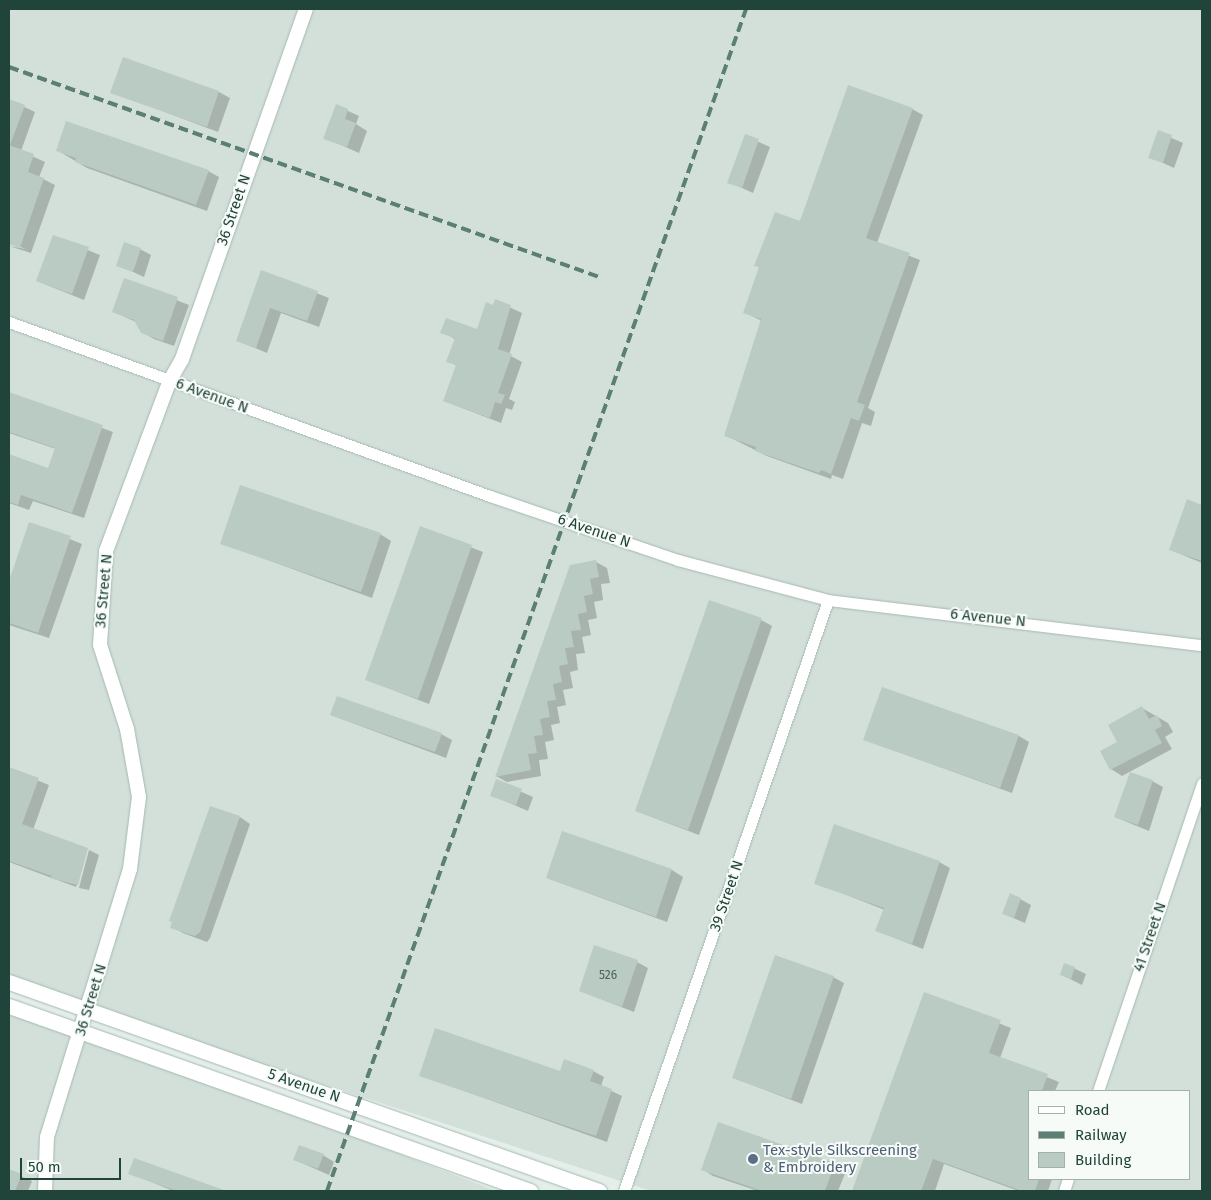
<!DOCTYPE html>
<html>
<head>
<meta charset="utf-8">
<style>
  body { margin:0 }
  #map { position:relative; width:1211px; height:1200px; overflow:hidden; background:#e5efea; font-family:"Fira Sans",sans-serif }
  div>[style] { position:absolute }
  .built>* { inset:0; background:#d2e0d9 }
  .shadow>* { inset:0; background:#0003 }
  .building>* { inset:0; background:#b9cbc3 }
  .roads { filter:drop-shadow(0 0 1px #a6b8b2) drop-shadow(0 0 1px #a6b8b2) }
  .minor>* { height:11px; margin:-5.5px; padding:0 5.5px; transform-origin:5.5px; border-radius:5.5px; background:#fff }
  .tertiary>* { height:14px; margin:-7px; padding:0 7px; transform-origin:7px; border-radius:7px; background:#fff }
  .secondary>* { height:15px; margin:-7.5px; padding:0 7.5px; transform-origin:7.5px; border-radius:7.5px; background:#fff }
  .rail>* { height:4px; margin-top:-2px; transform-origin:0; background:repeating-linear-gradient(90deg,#5c7f75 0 10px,transparent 0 15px) }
  .dots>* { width:14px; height:14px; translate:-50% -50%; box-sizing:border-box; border:2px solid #f6fbf8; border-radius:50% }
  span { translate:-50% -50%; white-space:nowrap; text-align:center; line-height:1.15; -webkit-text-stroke:4px #f6fbf8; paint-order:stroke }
  .number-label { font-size:12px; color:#47665c }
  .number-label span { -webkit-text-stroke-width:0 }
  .street-label { font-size:15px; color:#21443a }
  .service-label { font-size:15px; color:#4e5e75 }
  .left { translate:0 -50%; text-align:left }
  .frame { position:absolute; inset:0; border:10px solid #21443a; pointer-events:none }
  .legend { position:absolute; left:1028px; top:1090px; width:162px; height:90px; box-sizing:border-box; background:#f6fbf8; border:1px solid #a1b2ac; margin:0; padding:6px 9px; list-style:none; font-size:15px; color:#21443a }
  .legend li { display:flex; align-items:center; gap:10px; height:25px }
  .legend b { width:25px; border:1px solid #a1b2ac }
  .scale { position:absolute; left:20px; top:1158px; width:101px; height:22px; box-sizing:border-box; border:2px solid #21443a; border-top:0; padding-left:6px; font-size:15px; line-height:18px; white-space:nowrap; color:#21443a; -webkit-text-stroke:4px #f6fbf8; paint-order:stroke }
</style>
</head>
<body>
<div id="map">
  <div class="built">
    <i style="clip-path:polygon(evenodd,9px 9px,1202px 9px,1202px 1191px,651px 1191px,9px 982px,9px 9px,1030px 1091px,1190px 1091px,1190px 1179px,1030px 1179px,1030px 1091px)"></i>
    <i style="clip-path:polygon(9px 1007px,81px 1032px,496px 1191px,9px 1191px)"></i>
  </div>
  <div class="shadow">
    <i style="clip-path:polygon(112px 92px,219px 92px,230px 98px,218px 132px)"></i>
    <i style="clip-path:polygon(9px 100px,35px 112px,21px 151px,45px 162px,39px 177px,55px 185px,31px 253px,9px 246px,26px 249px,9px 243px)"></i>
    <i style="clip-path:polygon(337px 106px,359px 116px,356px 124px,367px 131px,359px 153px,325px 138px)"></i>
    <i style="clip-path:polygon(912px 109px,923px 115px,877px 243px,920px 260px,868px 408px,875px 412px,871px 426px,862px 423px,843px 479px,832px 475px,831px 479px,767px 456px,725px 435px,762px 321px,744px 312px,760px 268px,755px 265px)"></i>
    <i style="clip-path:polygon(1158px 132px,1183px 143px,1174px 168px,1150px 157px)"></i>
    <i style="clip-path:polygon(745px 136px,770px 147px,753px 193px,729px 182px)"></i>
    <i style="clip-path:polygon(57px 150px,208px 171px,219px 177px,207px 211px,87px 168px)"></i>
    <i style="clip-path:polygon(53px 236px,100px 255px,84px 300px,37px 281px)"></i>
    <i style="clip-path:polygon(140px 249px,151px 255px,144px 277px,118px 265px)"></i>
    <i style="clip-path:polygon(262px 272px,329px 298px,319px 327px,281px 313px,267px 353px,238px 341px)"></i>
    <i style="clip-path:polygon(125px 280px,189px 305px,174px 346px,154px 339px,142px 332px,136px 322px,114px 312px)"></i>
    <i style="clip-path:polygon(496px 301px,522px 313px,509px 355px,522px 362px,509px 399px,515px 402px,512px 410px,506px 408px,501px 423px,444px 401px,457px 366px,448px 361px,455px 339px,442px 332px,477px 330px)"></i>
    <i style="clip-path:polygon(9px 394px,113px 432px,84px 518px,33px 501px,29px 510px,9px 503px,9px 456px,49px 470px,56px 449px,9px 433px)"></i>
    <i style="clip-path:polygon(1187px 501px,1202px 506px,1202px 563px,1171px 550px)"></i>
    <i style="clip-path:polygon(30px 523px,82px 544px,49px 638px,9px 625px,9px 584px)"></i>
    <i style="clip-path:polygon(420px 528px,483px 552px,429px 704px,367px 680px)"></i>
    <i style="clip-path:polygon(380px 534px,391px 541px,372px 598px,221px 543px)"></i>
    <i style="clip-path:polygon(596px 562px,607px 568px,610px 583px,601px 584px,603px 600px,594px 602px,597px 618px,588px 620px,591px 635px,582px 637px,585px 653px,576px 654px,578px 670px,570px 672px,573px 688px,563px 690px,566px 705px,557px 707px,560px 723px,551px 725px,554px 740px,545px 742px,548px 759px,539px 760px,541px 776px,507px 782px,496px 776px)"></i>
    <i style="clip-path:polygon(761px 620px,772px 626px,699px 835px,636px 811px)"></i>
    <i style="clip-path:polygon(1142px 708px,1168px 723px,1173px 732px,1165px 737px,1172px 749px,1122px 776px,1111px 769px,1102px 751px,1119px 742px)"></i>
    <i style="clip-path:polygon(331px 715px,441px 734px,452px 740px,446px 758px)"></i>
    <i style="clip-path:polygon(1019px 736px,1029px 742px,1012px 793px,865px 740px)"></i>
    <i style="clip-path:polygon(9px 769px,49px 785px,33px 830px,86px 849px,76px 887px,9px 862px)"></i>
    <i style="clip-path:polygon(497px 781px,533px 797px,528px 811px,491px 795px)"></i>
    <i style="clip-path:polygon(1152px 781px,1163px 787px,1149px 831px,1115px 817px)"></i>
    <i style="clip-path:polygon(240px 817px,250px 824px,210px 938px,207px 942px,183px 933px,172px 927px)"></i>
    <i style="clip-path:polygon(89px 850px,99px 855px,89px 890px,79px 888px)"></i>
    <i style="clip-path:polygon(939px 862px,950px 868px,923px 949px,877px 931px,885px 910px,816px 883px)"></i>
    <i style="clip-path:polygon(672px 870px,683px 877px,667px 922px,547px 878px)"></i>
    <i style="clip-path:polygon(1020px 899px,1031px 905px,1025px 923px,1004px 914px)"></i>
    <i style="clip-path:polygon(637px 962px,648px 968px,634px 1012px,580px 991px)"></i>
    <i style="clip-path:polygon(1065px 964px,1086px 974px,1082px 985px,1062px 975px)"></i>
    <i style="clip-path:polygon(833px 977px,844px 983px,802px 1104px,734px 1078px)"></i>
    <i style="clip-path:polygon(925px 994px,1011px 1028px,1000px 1058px,1059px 1082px,1055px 1091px,1030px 1091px,1030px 1179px,1052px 1179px,1048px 1191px,1019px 1191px,944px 1164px,935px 1191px,854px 1191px)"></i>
    <i style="clip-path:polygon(593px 1071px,604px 1077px,601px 1086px,622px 1096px,607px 1142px,420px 1075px)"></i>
    <i style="clip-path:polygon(719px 1123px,835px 1165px,846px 1171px,838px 1191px,758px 1191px,713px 1176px,702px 1169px)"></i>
    <i style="clip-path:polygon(323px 1155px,334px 1162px,329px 1175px,295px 1160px)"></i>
    <i style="clip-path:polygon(9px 1171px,32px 1181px,28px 1191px,9px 1191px)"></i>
    <i style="clip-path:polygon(130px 1173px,210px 1186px,219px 1191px,173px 1191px)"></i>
  </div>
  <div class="building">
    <i style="clip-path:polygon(123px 57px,219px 91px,207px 127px,110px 93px)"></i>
    <i style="clip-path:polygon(848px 85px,913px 108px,866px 238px,910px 253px,857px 402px,865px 405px,859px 421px,851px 418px,831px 474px,821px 470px,819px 473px,755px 451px,756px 447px,724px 436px,761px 319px,743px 313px,759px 267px,754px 266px,775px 212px,800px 221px)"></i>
    <i style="clip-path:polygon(9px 99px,25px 105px,10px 145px,9px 145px)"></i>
    <i style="clip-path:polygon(336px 104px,348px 109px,345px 119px,356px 123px,347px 147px,323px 139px)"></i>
    <i style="clip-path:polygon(66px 121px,209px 170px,196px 205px,75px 162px,76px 158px,56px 151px)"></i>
    <i style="clip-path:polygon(1158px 130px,1172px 135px,1163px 163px,1148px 158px)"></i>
    <i style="clip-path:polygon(745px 134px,759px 139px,742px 188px,727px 183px)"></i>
    <i style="clip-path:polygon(9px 145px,34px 154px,28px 172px,44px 178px,20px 248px,9px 244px)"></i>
    <i style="clip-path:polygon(53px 235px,89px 247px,72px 294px,36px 281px)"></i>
    <i style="clip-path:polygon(124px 242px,141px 248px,133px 272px,116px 266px)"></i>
    <i style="clip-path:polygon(261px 270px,318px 291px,307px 321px,270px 308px,256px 348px,236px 341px)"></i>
    <i style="clip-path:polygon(124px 278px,178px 297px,163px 341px,141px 333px,134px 320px,112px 312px)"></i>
    <i style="clip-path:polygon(495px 299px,511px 305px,498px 349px,512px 354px,498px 393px,505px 395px,501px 404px,495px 402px,490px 418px,443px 401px,456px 365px,446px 362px,455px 338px,440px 333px,446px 318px,477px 329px,486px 302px,493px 305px)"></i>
    <i style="clip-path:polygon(9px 392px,103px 425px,72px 513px,21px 495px,18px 505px,9px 502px,9px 454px,48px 468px,55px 448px,9px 432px)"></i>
    <i style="clip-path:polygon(240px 485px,381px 533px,361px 592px,220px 544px)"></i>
    <i style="clip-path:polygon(1187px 499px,1202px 505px,1202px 561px,1169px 550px)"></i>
    <i style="clip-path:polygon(29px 522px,71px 536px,38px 633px,9px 623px,9px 581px)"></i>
    <i style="clip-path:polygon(420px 526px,472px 545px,418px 699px,365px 680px)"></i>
    <i style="clip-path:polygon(596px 560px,599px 577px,590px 579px,593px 594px,584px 596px,587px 612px,578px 614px,581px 630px,571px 631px,574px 647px,565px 648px,568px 664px,559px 666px,562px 682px,553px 684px,556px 700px,547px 701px,550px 717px,540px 719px,543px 735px,534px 736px,537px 753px,528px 754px,531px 770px,495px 777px,570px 565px)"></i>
    <i style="clip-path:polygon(709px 600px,762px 618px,688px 830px,635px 811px)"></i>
    <i style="clip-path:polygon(882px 687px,1019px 735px,1000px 788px,863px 740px)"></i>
    <i style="clip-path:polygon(337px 696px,442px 733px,435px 752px,330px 715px)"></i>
    <i style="clip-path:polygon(1142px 706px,1149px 719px,1157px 715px,1162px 726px,1155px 730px,1162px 743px,1110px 770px,1100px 751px,1117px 742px,1108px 725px)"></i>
    <i style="clip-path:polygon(9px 767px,39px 778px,22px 824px,88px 848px,78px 885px,50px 878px,52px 876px,9px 861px)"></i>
    <i style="clip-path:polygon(1130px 772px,1153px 780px,1138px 825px,1114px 817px)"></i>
    <i style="clip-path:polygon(496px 779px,522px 789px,516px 805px,490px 796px)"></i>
    <i style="clip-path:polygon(210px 806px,240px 816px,200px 932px,195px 936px,170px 928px,172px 922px,169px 921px)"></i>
    <i style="clip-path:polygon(834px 824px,940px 861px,912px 944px,875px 931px,884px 908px,814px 884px)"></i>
    <i style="clip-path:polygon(562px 831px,672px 869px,656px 917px,546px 878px)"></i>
    <i style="clip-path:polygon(1010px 893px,1021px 898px,1014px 918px,1002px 914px)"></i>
    <i style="clip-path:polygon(594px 945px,638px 960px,622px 1007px,579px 991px)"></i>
    <i style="clip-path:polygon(775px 955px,834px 976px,791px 1099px,732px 1078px)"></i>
    <i style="clip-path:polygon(1064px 963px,1075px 967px,1071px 979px,1060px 975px)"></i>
    <i style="clip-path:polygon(924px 992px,1001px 1020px,989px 1053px,1048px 1074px,1042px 1091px,1030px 1091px,1030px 1179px,1039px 1179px,1035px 1191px,1022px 1191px,933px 1159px,921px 1191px,852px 1191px)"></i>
    <i style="clip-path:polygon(435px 1028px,560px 1071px,564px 1059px,594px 1070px,590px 1081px,612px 1089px,596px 1136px,419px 1076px)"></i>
    <i style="clip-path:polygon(718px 1122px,835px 1163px,825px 1191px,762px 1191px,701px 1170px)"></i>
    <i style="clip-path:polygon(299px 1145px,324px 1154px,318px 1169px,293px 1160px)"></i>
    <i style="clip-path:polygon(134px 1158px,224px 1190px,224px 1191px,177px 1191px,128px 1174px)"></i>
    <i style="clip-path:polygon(9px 1169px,22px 1174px,15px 1191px,9px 1191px)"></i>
  </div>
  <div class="roads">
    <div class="minor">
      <i style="left:9px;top:322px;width:512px;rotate:19.89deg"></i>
      <i style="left:490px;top:496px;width:199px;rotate:18.8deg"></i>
      <i style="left:678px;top:560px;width:155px;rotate:14.9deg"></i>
      <i style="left:828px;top:600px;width:377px;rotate:6.9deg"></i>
      <i style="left:1098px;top:1091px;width:325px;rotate:-71.3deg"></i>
      <i style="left:624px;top:1191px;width:625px;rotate:-70.96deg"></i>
      <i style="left:1064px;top:1191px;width:13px;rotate:-72deg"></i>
    </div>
    <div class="tertiary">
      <i style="left:45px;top:1191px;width:54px;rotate:-87.9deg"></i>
      <i style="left:47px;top:1137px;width:281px;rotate:-72.8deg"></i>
      <i style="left:130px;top:869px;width:73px;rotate:-82.9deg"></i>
      <i style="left:139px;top:797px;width:69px;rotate:-100deg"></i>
      <i style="left:127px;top:729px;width:88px;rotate:-107.8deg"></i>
      <i style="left:100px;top:645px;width:94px;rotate:-86.3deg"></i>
      <i style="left:106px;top:551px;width:183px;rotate:-69.5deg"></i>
      <i style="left:170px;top:380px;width:24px;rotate:-60deg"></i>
      <i style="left:182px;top:359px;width:371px;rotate:-70.5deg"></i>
    </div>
    <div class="secondary">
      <i style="left:9px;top:982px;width:626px;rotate:19.51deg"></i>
      <i style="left:9px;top:1006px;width:553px;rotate:19.55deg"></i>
    </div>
  </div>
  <div class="rail">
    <i style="left:9px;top:67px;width:629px;rotate:19.59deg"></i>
    <i style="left:327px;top:1191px;width:1254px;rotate:-70.48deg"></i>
  </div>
  <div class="dots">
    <i style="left:753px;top:1159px;background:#5c6f8a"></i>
  </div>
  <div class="number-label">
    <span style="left:608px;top:976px">526</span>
  </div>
  <div class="street-label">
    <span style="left:234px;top:210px;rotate:-71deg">36 Street N</span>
    <span style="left:212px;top:396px;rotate:20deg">6 Avenue N</span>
    <span style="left:594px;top:531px;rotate:19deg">6 Avenue N</span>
    <span style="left:104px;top:591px;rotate:-85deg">36 Street N</span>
    <span style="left:988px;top:618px;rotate:6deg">6 Avenue N</span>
    <span style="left:727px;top:896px;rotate:-71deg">39 Street N</span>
    <span style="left:1150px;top:937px;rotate:-71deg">41 Street N</span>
    <span style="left:91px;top:1000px;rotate:-73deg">36 Street N</span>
    <span style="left:304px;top:1086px;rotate:19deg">5 Avenue N</span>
  </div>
  <div class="service-label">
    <span class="left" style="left:763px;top:1159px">Tex-style Silkscreening<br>&amp; Embroidery</span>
  </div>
  <div class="frame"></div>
  <ul class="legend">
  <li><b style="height:6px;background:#fff"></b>Road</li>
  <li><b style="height:6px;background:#5c7f75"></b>Railway</li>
  <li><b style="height:14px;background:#b9cbc3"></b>Building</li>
  </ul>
  <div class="scale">50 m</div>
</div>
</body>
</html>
